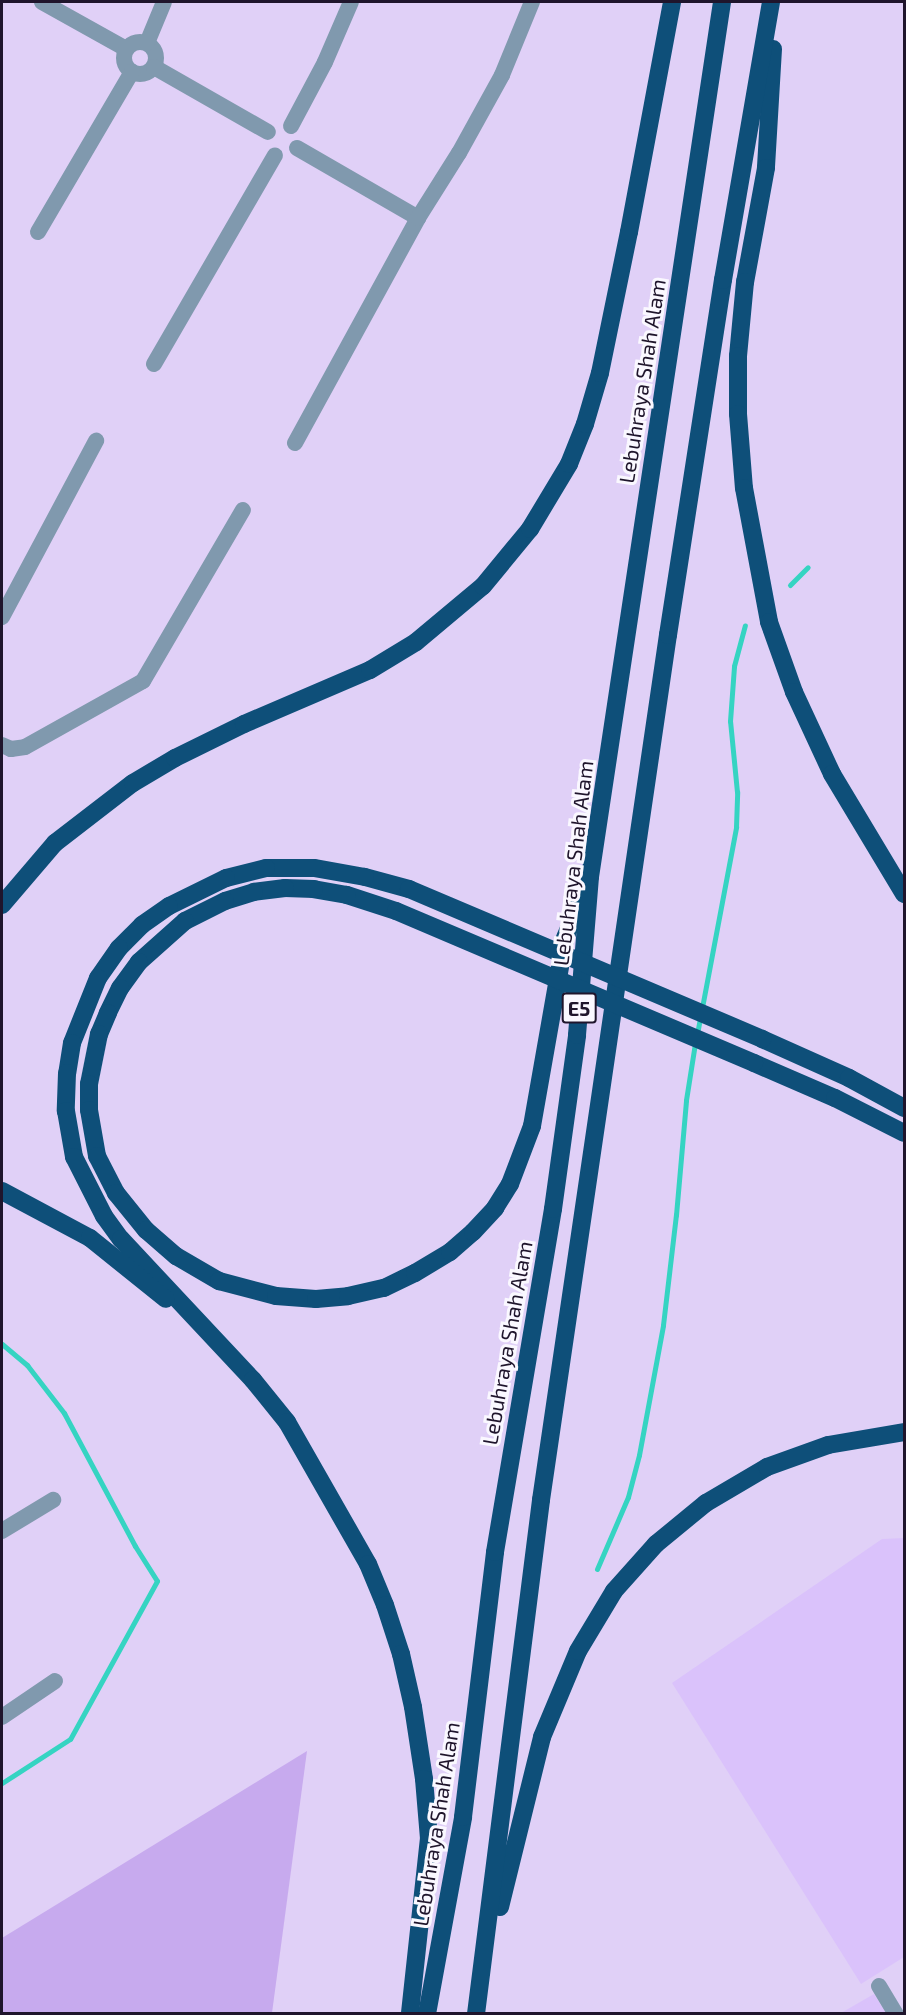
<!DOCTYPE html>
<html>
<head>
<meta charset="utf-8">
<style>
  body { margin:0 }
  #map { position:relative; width:906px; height:2015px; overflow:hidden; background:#e0d0f7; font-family:"Exo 2",sans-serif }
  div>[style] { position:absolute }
  .built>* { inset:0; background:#dac2fb }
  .green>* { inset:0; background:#c7aaee }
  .stream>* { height:5px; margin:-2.5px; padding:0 2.5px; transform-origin:2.5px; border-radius:2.5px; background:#35d4c2 }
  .minor>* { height:16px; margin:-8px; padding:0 8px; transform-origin:8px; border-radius:8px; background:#8099ae }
  .minor>.ring { margin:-8px; padding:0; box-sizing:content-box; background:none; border:16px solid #8099ae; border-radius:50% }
  .motorway>* { height:18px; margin:-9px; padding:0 9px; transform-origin:9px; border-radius:9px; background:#0e4f79 }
  .motorway-bridge>* { height:18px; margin:-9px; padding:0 9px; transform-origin:9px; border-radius:9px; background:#0e4f79 }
  span { translate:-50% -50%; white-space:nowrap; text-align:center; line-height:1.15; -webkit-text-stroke:6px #faf8ff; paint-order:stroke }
  .shield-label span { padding:2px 4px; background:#faf8ff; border:2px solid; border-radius:4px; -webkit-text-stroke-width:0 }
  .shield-label { font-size:20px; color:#1f152c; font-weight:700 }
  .street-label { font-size:21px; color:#1f152c }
  .frame { position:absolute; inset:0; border:3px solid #1f152c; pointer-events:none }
</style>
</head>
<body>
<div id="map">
  <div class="built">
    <i style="clip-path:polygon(904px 1538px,904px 1957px,861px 1984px,672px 1683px,882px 1539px)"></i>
    <i style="clip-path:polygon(874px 1994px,886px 2013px,841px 2013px)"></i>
  </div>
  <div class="green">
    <i style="clip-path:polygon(307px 1751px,272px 2013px,2px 2013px,2px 1938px)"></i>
  </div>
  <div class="stream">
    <i style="left:790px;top:585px;width:25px;rotate:-45deg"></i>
    <i style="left:697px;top:1034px;width:211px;rotate:-79.3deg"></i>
    <i style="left:736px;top:827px;width:35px;rotate:-88deg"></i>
    <i style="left:737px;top:792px;width:71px;rotate:-95.6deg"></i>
    <i style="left:730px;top:721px;width:55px;rotate:-85.8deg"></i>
    <i style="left:734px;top:666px;width:42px;rotate:-75deg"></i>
    <i style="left:2px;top:1344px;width:33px;rotate:40deg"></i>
    <i style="left:27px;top:1365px;width:61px;rotate:52.4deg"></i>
    <i style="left:64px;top:1413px;width:151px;rotate:61.9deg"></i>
    <i style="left:135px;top:1546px;width:41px;rotate:57.8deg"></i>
    <i style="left:157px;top:1581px;width:180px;rotate:118.8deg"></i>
    <i style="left:70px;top:1739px;width:81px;rotate:147.1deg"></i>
    <i style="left:597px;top:1569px;width:78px;rotate:-66.7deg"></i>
    <i style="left:628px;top:1497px;width:43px;rotate:-75.3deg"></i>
    <i style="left:639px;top:1455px;width:132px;rotate:-79.5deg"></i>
    <i style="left:663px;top:1325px;width:111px;rotate:-83.3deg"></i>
    <i style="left:676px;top:1215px;width:115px;rotate:-85deg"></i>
    <i style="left:686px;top:1100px;width:58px;rotate:-81deg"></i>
  </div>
  <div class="minor">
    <i style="left:42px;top:2px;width:96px;rotate:29.2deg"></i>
    <i class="ring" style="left:124px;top:42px;width:16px;height:16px"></i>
    <i style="left:147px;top:43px;width:44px;rotate:-67.5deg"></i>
    <i style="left:154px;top:67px;width:131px;rotate:29.7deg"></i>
    <i style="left:291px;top:126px;width:72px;rotate:-62deg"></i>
    <i style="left:325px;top:62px;width:65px;rotate:-66.6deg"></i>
    <i style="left:297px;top:148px;width:140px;rotate:30deg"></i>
    <i style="left:38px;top:232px;width:186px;rotate:-59.6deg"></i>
    <i style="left:154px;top:364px;width:241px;rotate:-59.9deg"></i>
    <i style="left:295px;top:443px;width:256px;rotate:-61.3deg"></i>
    <i style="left:418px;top:218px;width:77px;rotate:-57.8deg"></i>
    <i style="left:459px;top:153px;width:89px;rotate:-61.1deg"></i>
    <i style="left:502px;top:75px;width:79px;rotate:-67.7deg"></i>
    <i style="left:2px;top:617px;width:200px;rotate:-61.9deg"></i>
    <i style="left:2px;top:745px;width:10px;rotate:24deg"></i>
    <i style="left:11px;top:749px;width:14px;rotate:-8deg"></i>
    <i style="left:25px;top:747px;width:135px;rotate:-29.2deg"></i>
    <i style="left:143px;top:681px;width:198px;rotate:-59.7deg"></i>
    <i style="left:2px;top:1531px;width:60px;rotate:-31.3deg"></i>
    <i style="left:2px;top:1717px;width:64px;rotate:-34.2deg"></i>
    <i style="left:879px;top:1986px;width:33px;rotate:59deg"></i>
  </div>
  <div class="motorway">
    <i style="left:773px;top:49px;width:119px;rotate:93.4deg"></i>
    <i style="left:766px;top:168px;width:116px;rotate:100.4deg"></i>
    <i style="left:745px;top:282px;width:74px;rotate:95.4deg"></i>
    <i style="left:738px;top:356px;width:58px;rotate:90deg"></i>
    <i style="left:738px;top:414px;width:74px;rotate:85.4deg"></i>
    <i style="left:744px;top:488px;width:136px;rotate:79.4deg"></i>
    <i style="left:769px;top:622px;width:74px;rotate:70.3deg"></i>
    <i style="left:794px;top:692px;width:90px;rotate:65.1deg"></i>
    <i style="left:832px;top:774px;width:140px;rotate:59deg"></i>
    <i style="left:409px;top:889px;width:46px;rotate:-164.7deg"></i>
    <i style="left:365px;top:877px;width:52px;rotate:-170deg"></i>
    <i style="left:314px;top:868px;width:48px;rotate:180deg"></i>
    <i style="left:266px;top:868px;width:41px;rotate:166deg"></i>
    <i style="left:226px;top:878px;width:64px;rotate:153.8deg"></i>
    <i style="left:169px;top:906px;width:33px;rotate:145deg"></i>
    <i style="left:142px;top:925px;width:33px;rotate:135deg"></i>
    <i style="left:119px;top:948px;width:37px;rotate:125deg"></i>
    <i style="left:98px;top:978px;width:70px;rotate:111.8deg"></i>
    <i style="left:72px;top:1043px;width:30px;rotate:99deg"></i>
    <i style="left:67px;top:1073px;width:38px;rotate:92deg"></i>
    <i style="left:66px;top:1111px;width:47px;rotate:80.1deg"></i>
    <i style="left:74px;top:1157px;width:66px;rotate:63deg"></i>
    <i style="left:104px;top:1216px;width:29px;rotate:54deg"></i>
    <i style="left:121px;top:1239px;width:193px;rotate:46.9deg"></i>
    <i style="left:253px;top:1380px;width:54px;rotate:51deg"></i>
    <i style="left:287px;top:1422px;width:163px;rotate:60.3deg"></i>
    <i style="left:368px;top:1564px;width:44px;rotate:67.5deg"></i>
    <i style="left:385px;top:1605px;width:52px;rotate:71.9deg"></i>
    <i style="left:401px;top:1654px;width:54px;rotate:77.2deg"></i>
    <i style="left:413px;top:1707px;width:73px;rotate:81.3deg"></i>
    <i style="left:424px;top:1779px;width:59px;rotate:85.2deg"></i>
    <i style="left:429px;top:1838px;width:177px;rotate:96.2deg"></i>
    <i style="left:2px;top:905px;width:82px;rotate:-49.5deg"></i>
    <i style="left:55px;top:843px;width:98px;rotate:-37.6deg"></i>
    <i style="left:133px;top:783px;width:49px;rotate:-30.8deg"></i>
    <i style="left:175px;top:758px;width:77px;rotate:-26.2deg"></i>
    <i style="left:244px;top:724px;width:137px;rotate:-23.2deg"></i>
    <i style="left:370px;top:670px;width:54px;rotate:-31.3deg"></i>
    <i style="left:416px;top:642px;width:87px;rotate:-39.9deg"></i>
    <i style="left:483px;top:586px;width:74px;rotate:-50.5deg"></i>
    <i style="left:530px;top:529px;width:76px;rotate:-59deg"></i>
    <i style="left:569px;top:464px;width:43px;rotate:-68.2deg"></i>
    <i style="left:585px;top:424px;width:53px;rotate:-73.6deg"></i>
    <i style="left:600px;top:373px;width:144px;rotate:-78.4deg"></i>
    <i style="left:629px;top:232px;width:234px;rotate:-79.4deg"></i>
    <i style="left:396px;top:911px;width:52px;rotate:-161.9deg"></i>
    <i style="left:347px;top:895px;width:34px;rotate:-170deg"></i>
    <i style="left:314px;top:889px;width:29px;rotate:-178deg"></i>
    <i style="left:285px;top:888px;width:31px;rotate:173deg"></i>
    <i style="left:254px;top:892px;width:30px;rotate:163deg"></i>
    <i style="left:225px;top:901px;width:45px;rotate:153.4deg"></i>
    <i style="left:185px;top:921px;width:62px;rotate:138.3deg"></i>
    <i style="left:139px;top:962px;width:32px;rotate:126deg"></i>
    <i style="left:120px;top:988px;width:28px;rotate:116deg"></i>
    <i style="left:108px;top:1013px;width:23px;rotate:113deg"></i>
    <i style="left:99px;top:1034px;width:51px;rotate:101.3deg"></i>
    <i style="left:89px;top:1084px;width:26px;rotate:90deg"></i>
    <i style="left:89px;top:1110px;width:47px;rotate:80.1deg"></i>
    <i style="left:97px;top:1156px;width:42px;rotate:62.8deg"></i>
    <i style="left:116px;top:1193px;width:48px;rotate:51deg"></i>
    <i style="left:146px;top:1230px;width:40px;rotate:41deg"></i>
    <i style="left:176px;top:1256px;width:50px;rotate:30.2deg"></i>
    <i style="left:219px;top:1281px;width:59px;rotate:14.7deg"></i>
    <i style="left:276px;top:1296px;width:40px;rotate:4.3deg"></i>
    <i style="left:316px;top:1299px;width:32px;rotate:-5deg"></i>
    <i style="left:348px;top:1296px;width:37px;rotate:-13deg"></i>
    <i style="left:384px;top:1288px;width:34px;rotate:-26deg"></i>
    <i style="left:415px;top:1273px;width:41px;rotate:-31deg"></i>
    <i style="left:450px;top:1252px;width:30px;rotate:-41deg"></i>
    <i style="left:473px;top:1232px;width:33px;rotate:-47deg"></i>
    <i style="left:495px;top:1208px;width:28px;rotate:-58deg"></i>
    <i style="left:510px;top:1184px;width:62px;rotate:-69.2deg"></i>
    <i style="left:532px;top:1126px;width:191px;rotate:-80deg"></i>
    <i style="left:565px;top:938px;width:48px;rotate:-67.8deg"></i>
    <i style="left:762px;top:1039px;width:95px;rotate:24.1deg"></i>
    <i style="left:849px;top:1078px;width:63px;rotate:28.6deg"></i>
    <i style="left:754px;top:1063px;width:88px;rotate:23.4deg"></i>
    <i style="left:835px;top:1098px;width:77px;rotate:26.9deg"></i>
    <i style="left:2px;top:1191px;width:100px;rotate:28.1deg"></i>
    <i style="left:90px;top:1238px;width:97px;rotate:38.8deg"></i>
    <i style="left:500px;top:1907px;width:175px;rotate:-76.1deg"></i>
    <i style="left:542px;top:1737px;width:93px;rotate:-67.3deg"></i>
    <i style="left:578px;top:1651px;width:70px;rotate:-59deg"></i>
    <i style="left:614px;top:1591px;width:63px;rotate:-48.2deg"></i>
    <i style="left:656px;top:1544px;width:65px;rotate:-39.4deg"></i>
    <i style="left:706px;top:1503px;width:71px;rotate:-30.5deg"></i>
    <i style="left:767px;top:1467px;width:65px;rotate:-19.8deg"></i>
    <i style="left:828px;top:1445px;width:77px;rotate:-9.7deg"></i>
    <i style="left:427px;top:2014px;width:200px;rotate:-79.6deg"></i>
    <i style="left:463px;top:1817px;width:267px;rotate:-83.1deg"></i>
    <i style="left:495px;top:1552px;width:348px;rotate:-80.4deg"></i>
    <i style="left:553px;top:1209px;width:176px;rotate:-82.1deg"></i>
    <i style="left:577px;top:1035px;width:159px;rotate:-85.3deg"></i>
    <i style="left:590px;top:877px;width:885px;rotate:-81.42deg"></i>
    <i style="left:476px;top:2014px;width:518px;rotate:-82.79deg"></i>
    <i style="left:541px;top:1500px;width:874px;rotate:-81.65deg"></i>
    <i style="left:668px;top:635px;width:359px;rotate:-81.2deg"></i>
    <i style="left:723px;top:280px;width:282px;rotate:-80.2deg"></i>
  </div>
  <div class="motorway-bridge">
    <i style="left:409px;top:889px;width:384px;rotate:23deg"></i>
    <i style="left:396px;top:911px;width:389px;rotate:23deg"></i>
  </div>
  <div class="shield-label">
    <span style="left:579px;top:1008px">E5</span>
  </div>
  <div class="street-label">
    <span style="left:642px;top:381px;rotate:-81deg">Lebuhraya Shah Alam</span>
    <span style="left:573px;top:863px;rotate:-83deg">Lebuhraya Shah Alam</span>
    <span style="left:507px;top:1343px;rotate:-80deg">Lebuhraya Shah Alam</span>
    <span style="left:436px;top:1824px;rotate:-81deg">Lebuhraya Shah Alam</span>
  </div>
  <div class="frame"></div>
</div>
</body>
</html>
